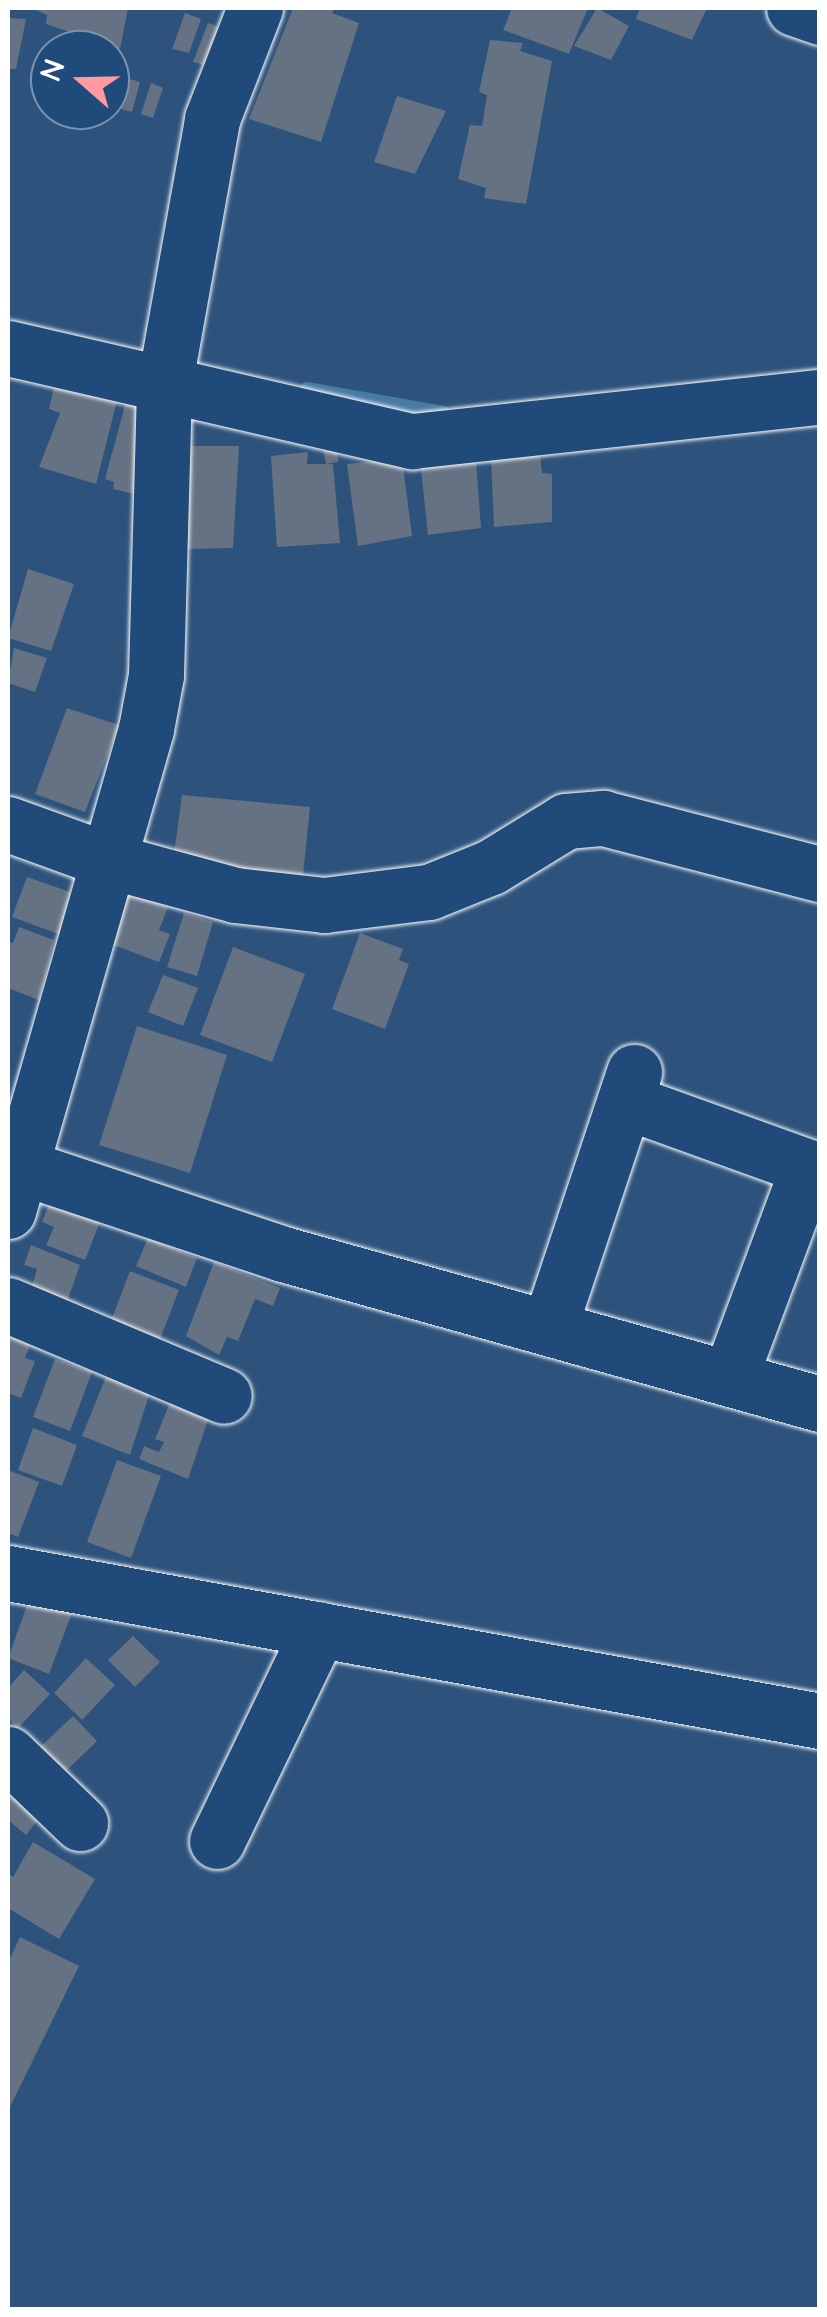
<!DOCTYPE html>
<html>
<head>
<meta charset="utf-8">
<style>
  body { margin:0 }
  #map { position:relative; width:827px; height:2317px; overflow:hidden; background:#2d527c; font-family:"Architects Daughter",sans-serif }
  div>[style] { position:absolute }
  .stream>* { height:14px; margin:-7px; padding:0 7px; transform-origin:7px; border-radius:7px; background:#477ba4 }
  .building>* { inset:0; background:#647283 }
  .roads { filter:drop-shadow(0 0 2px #fff) drop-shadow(0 0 2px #fff) }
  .minor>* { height:55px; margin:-27.5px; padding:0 27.5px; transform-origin:27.5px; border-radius:27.5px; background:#1f4a7a }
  span { translate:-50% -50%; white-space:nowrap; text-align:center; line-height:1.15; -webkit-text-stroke:10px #1f4a7a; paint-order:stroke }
  .frame { position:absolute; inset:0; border:10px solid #fff; pointer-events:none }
  .north { position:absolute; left:30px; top:30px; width:100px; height:100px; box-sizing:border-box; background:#1f4a7a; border:2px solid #7992af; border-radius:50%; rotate:290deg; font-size:28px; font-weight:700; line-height:40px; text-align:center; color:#fff }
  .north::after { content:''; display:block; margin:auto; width:35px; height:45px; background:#ff9aa2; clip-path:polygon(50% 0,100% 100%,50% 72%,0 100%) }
</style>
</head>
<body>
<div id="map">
  <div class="stream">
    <i style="left:307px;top:389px;width:138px;rotate:10deg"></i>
  </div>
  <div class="building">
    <i style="clip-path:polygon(32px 8px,128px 8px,120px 49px,46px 24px,47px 15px)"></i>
    <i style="clip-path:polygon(293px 8px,335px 8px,332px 13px,359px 23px,321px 142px,249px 119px)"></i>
    <i style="clip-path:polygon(512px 8px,588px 8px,569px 54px,503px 30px)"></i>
    <i style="clip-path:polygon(597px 8px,629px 26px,611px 60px,574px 46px)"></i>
    <i style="clip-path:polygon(640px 8px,707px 8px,692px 40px,636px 19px)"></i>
    <i style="clip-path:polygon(185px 13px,201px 19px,189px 53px,172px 49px)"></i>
    <i style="clip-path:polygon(8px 18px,26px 19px,16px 69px,8px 69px)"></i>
    <i style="clip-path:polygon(208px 23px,229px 30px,216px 68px,193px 62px)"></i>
    <i style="clip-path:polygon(490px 40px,523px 43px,520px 51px,552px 61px,526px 204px,484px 198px,486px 188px,458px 179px,470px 125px,482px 126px,487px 95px,479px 92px)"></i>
    <i style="clip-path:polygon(116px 75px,140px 82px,132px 112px,110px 106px)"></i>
    <i style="clip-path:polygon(151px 83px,163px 88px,153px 118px,141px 114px)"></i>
    <i style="clip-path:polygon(397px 96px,446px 111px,415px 174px,374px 162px)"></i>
    <i style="clip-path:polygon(57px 375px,119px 393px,96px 484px,39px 467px,60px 413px,49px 409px)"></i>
    <i style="clip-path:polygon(128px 394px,150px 401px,139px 495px,113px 489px,114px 482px,105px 479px)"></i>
    <i style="clip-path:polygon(337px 438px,338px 462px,326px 464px,321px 440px)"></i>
    <i style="clip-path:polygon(176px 446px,239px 446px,233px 548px,184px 549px)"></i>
    <i style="clip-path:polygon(308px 452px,307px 464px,333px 464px,340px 543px,277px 547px,271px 456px)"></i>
    <i style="clip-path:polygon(540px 454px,542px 473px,552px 474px,552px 522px,494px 527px,491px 458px)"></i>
    <i style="clip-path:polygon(402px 458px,412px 536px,358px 546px,347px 464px)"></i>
    <i style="clip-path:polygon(420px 460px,476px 462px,481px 528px,428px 535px)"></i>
    <i style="clip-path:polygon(28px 569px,74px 584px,51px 651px,8px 638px)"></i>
    <i style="clip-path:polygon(14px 648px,47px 658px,35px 692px,8px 683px)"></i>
    <i style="clip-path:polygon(67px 708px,119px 725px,85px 812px,35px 794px)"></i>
    <i style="clip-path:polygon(182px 795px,310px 807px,303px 876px,173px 861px)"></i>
    <i style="clip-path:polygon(27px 877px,79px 895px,64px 936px,12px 917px)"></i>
    <i style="clip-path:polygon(128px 891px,168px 907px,159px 930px,170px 934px,159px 962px,108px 943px)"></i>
    <i style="clip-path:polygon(184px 913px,213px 922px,197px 976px,167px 967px)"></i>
    <i style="clip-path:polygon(19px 927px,54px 940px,39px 1000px,8px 988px,8px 941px,13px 943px)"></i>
    <i style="clip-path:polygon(360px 933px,403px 949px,399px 960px,409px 964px,385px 1029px,332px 1009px)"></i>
    <i style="clip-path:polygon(233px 947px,305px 974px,272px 1062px,200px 1035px)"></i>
    <i style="clip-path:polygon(163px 975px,198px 988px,183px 1026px,148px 1012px)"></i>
    <i style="clip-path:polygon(137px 1026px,227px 1055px,190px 1173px,99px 1145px)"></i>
    <i style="clip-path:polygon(49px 1204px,103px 1214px,85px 1260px,46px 1245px,54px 1227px,42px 1222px)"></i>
    <i style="clip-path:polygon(148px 1238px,197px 1258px,186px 1287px,136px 1266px)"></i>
    <i style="clip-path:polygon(31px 1245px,80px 1265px,67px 1302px,31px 1290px,37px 1269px,24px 1265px)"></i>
    <i style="clip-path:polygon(214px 1262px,280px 1288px,273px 1306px,255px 1299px,238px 1341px,227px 1337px,219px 1355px,186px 1336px)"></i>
    <i style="clip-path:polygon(130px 1271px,179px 1290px,157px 1347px,108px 1329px)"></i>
    <i style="clip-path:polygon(8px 1324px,34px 1335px,25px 1358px,35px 1361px,21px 1398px,8px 1393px)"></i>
    <i style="clip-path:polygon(55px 1359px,92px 1372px,70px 1431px,33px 1417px)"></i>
    <i style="clip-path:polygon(107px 1374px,150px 1392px,130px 1455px,82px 1436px)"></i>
    <i style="clip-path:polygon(172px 1398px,210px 1414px,188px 1479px,139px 1459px,144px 1446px,159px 1452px,164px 1442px,155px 1439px)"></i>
    <i style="clip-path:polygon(33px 1428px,77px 1445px,62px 1486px,18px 1470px)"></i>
    <i style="clip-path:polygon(117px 1460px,161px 1476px,131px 1558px,87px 1542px)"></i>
    <i style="clip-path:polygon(8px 1470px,39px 1482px,18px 1537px,8px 1533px)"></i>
    <i style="clip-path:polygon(33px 1589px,75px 1605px,49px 1674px,8px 1658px)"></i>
    <i style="clip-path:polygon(133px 1636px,160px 1662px,135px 1687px,108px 1660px)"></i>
    <i style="clip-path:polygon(86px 1658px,115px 1685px,82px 1720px,54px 1693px)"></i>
    <i style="clip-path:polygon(24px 1670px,50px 1694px,18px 1728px,8px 1718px,8px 1688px)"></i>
    <i style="clip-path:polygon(73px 1716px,97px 1741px,63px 1774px,38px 1749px)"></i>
    <i style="clip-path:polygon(8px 1784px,43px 1813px,26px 1835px,8px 1820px)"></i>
    <i style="clip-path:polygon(33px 1842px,95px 1879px,59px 1939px,8px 1908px,8px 1873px,13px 1877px)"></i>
    <i style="clip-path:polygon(20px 1937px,79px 1966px,8px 2111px,8px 1963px)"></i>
  </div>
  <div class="roads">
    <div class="minor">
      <i style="left:794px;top:8px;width:28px;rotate:19deg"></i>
      <i style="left:8px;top:348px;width:415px;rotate:13deg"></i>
      <i style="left:412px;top:441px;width:410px;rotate:-6.2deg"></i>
      <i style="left:8px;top:824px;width:109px;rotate:19.9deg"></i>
      <i style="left:110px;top:861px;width:130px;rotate:15.2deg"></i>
      <i style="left:235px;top:895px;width:90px;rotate:6.4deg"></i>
      <i style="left:324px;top:905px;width:106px;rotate:-7.1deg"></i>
      <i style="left:429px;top:892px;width:67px;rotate:-22deg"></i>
      <i style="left:491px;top:867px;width:88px;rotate:-31.5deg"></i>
      <i style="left:566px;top:821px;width:37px;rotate:-5deg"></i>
      <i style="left:603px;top:818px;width:224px;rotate:14.5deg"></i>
      <i style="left:625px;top:1101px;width:195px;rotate:19.8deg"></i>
      <i style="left:808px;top:1167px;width:224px;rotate:110.4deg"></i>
      <i style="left:25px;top:1168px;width:272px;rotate:18.4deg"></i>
      <i style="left:283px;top:1254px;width:558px;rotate:15.61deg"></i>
      <i style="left:8px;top:1211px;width:501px;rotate:-74.02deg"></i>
      <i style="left:146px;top:729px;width:55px;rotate:-79.5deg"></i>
      <i style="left:156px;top:675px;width:288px;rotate:-88.4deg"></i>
      <i style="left:164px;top:387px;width:272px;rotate:-79.8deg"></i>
      <i style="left:212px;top:119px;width:119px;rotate:-68.8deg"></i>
      <i style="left:8px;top:1305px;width:234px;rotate:22.8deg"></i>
      <i style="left:549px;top:1328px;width:270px;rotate:-71.6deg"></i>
      <i style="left:8px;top:1573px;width:825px;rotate:10.33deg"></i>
      <i style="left:8px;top:1754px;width:100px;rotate:43.8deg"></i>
      <i style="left:217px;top:1841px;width:235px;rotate:-64.3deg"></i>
    </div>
  </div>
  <div class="frame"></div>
  <div class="north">N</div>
</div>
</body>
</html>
